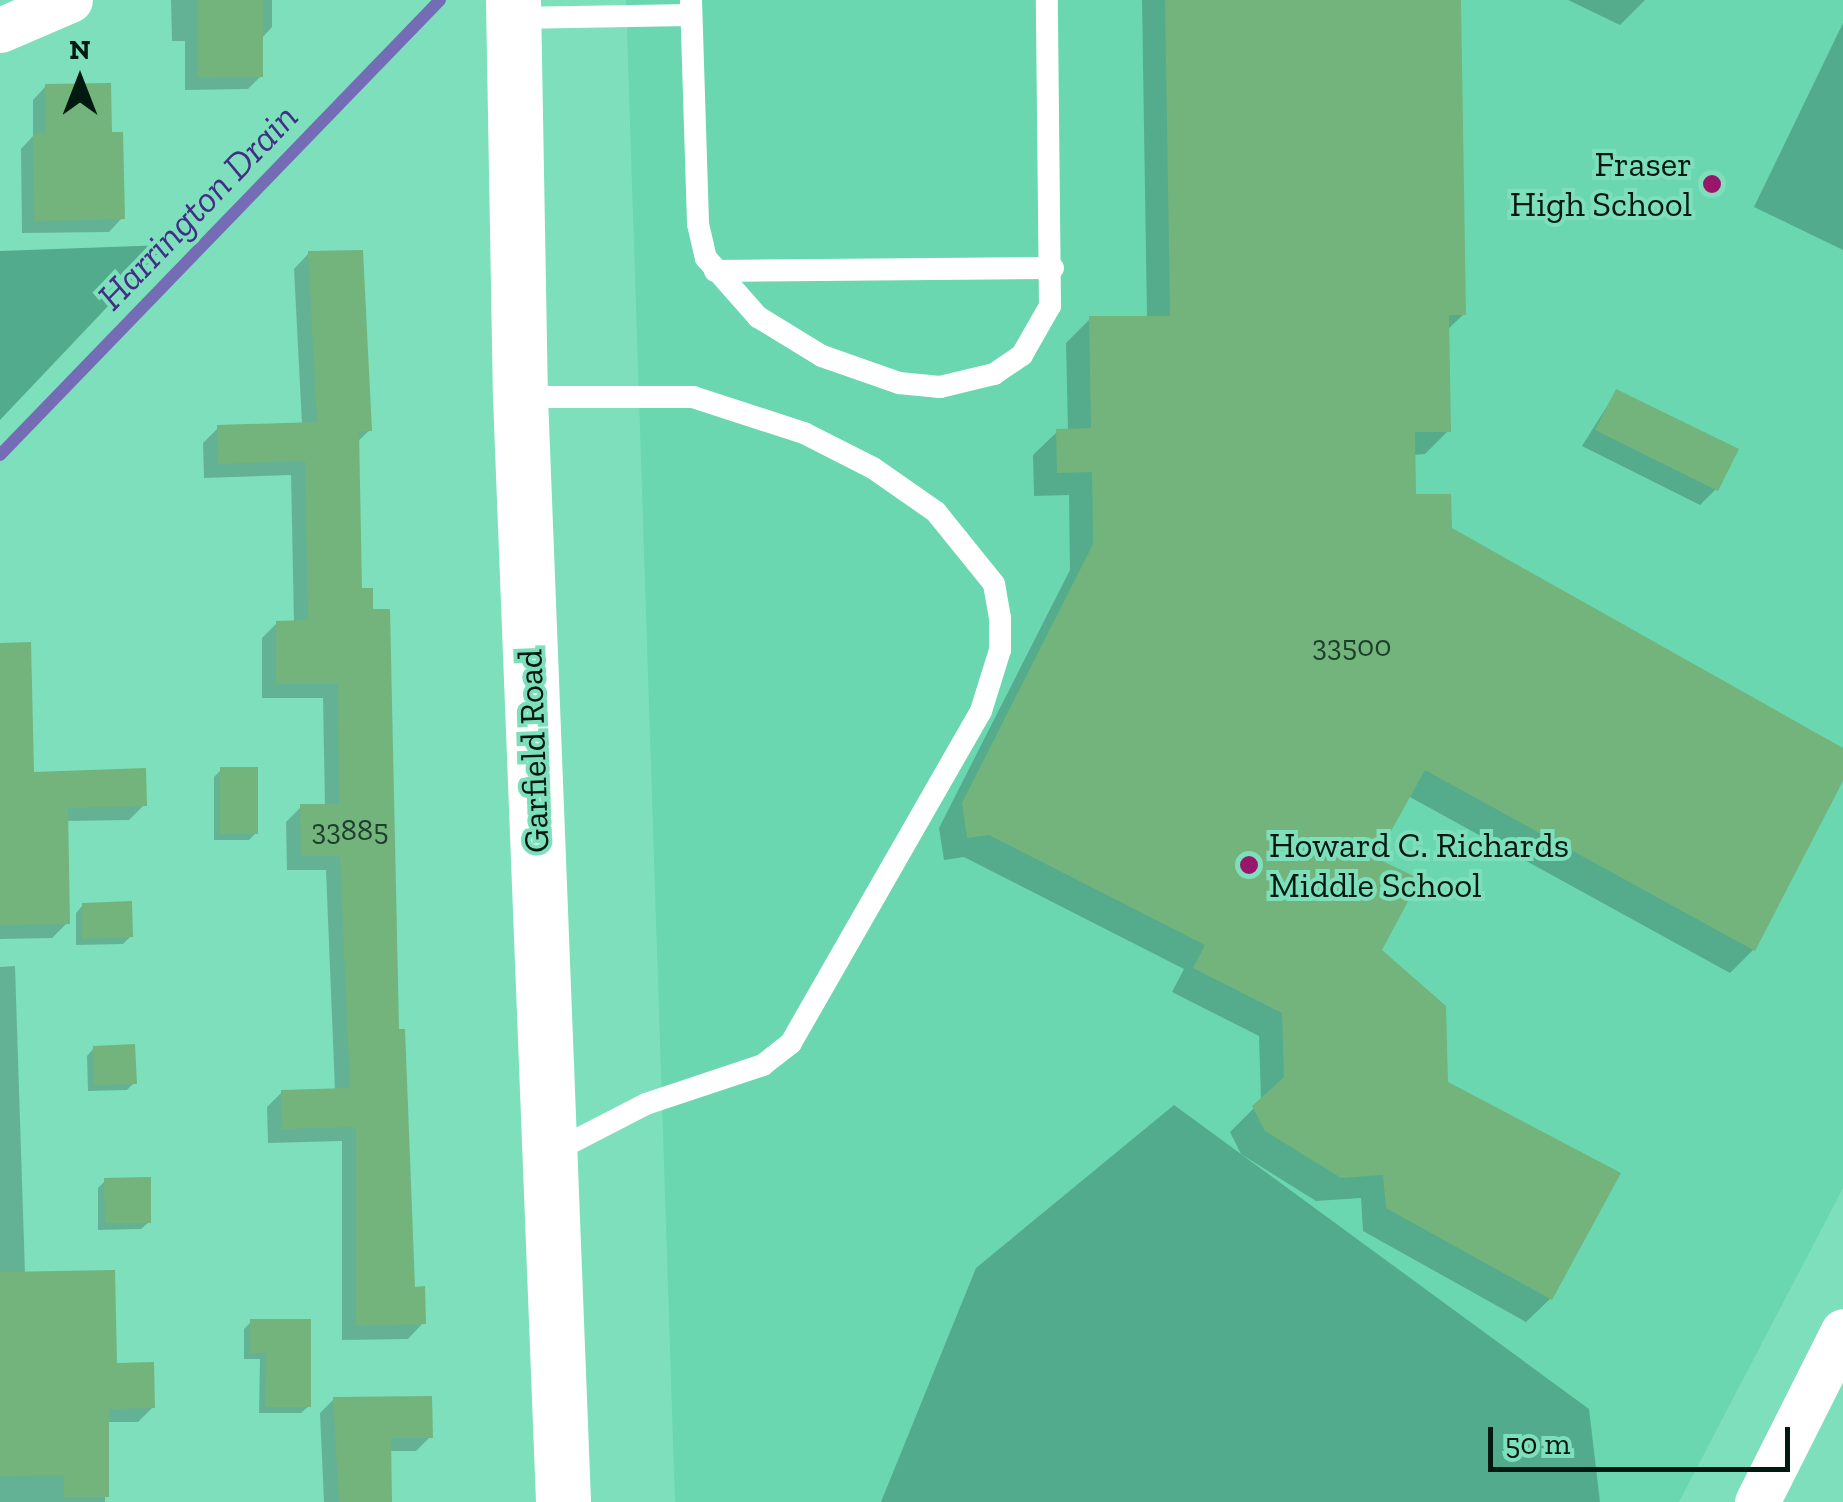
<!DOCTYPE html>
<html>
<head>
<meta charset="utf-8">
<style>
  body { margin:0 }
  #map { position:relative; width:1843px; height:1502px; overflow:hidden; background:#7edfbc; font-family:"Zilla Slab",serif }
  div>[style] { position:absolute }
  .built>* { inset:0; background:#6ad7b1 }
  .green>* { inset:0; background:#52ab8c }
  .shadow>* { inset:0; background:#0003 }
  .stream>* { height:12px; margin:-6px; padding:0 6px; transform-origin:6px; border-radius:6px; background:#756cb6 }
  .building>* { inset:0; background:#72b47c }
  .service>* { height:22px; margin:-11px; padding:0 11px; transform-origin:11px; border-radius:11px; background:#fff }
  .minor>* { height:45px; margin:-22.5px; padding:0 22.5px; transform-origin:22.5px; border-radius:22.5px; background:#fff }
  .secondary>* { height:55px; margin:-27.5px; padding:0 27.5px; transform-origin:27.5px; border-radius:27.5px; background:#fff }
  .dots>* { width:28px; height:28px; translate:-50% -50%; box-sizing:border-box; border:5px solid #7edfbc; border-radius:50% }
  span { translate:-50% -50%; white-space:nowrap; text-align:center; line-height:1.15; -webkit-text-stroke:8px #7edfbc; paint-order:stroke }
  .number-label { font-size:30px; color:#1c402c }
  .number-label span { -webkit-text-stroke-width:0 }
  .poi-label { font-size:35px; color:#001a11 }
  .right { translate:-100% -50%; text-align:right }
  .left { translate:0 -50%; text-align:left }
  .street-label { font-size:35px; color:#001a11 }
  .water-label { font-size:38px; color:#432e87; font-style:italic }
  .north { position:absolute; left:30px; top:30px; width:100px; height:100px; -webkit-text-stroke:8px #7edfbc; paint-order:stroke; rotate:0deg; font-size:28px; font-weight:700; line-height:40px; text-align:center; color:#001a11 }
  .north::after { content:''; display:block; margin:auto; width:35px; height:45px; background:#001a11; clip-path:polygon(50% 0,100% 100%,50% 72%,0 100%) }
  .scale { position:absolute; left:1488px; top:1427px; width:302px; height:45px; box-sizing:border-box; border:5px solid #001a11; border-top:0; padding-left:12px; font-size:30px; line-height:35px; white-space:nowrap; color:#001a11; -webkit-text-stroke:8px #7edfbc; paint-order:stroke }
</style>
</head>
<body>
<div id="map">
  <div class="built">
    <i style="clip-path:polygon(626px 0,1843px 0,1843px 1188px,1679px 1502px,675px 1502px)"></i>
  </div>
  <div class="green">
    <i style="clip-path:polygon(1843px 23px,1843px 250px,1754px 207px)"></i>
    <i style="clip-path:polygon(166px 245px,0 420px,0 251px)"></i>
    <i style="clip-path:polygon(1174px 1105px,1589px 1409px,1600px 1502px,881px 1502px,976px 1268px)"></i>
  </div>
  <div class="shadow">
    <i style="clip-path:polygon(171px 0,272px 0,272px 27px,261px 39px,261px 76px,248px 89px,185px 90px,185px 41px,172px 41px)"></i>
    <i style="clip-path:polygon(1142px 0,1459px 0,1464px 314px,1446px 331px,1448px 431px,1425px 454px,1413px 455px,1414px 496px,1449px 529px,1843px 750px,1843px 776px,1753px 950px,1730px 973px,1408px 796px,1373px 859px,1379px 951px,1446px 1084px,1618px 1174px,1550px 1299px,1526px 1322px,1363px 1231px,1361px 1198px,1316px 1201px,1241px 1154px,1230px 1132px,1261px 1101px,1259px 1036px,1172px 992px,1184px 969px,964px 857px,944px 860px,939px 828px,1070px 570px,1069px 495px,1034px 496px,1033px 455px,1057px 432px,1068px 431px,1066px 343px,1090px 319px,1147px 318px)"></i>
    <i style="clip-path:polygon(1568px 0,1645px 0,1620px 25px)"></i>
    <i style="clip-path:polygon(46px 86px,109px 134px,122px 218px,109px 232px,22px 233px,21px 149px,33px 136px,33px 100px)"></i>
    <i style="clip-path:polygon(309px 253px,370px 430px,356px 443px,360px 591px,412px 1289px,423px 1323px,408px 1339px,342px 1340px,342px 1141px,268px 1143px,267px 1107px,282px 1092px,335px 1091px,326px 870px,287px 870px,286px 822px,301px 807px,325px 806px,323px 698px,262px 698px,262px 638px,277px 623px,294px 623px,291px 475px,204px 478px,203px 443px,218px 428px,302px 425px,294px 269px)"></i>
    <i style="clip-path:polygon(1616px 392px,1716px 489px,1700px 505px,1582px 446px)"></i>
    <i style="clip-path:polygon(0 645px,31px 775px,144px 805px,129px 820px,65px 821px,67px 923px,52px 938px,0 939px)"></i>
    <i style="clip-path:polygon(221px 770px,256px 833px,249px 840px,214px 840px,214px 777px)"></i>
    <i style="clip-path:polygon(83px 905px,131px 936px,123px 944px,76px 945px,76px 913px)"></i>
    <i style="clip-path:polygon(15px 966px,25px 1274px,153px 1407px,138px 1422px,107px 1422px,105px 1502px,0 1502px,0 967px)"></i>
    <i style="clip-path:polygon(94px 1048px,134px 1083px,127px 1090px,88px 1091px,87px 1056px)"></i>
    <i style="clip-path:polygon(105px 1181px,149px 1222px,141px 1229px,98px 1230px,98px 1188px)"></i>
    <i style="clip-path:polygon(251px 1322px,309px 1406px,301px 1413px,259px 1413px,260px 1359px,244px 1359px,244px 1329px)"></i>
    <i style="clip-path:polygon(334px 1399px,430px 1437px,416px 1451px,389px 1451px,390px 1502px,324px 1502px,320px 1413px)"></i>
  </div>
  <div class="stream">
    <i style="left:0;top:455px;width:633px;rotate:-45.96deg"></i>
  </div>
  <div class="building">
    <i style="clip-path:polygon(197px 0,263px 0,263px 77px,198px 78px)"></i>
    <i style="clip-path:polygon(1165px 0,1461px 0,1466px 315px,1449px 315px,1451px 432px,1415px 432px,1416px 494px,1451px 494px,1452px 528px,1843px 748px,1843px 781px,1755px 951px,1425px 770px,1376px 858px,1420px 879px,1382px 950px,1446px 1006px,1448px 1082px,1621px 1173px,1552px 1300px,1386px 1208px,1383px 1175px,1341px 1178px,1265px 1131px,1252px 1106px,1284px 1077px,1282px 1013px,1193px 968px,1205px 945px,989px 835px,967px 838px,962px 803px,1093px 544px,1092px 472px,1057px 473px,1056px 429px,1091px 428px,1089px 316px,1170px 316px)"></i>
    <i style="clip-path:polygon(111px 83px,112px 132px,123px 132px,125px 219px,34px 221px,33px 133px,46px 132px,45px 84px)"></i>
    <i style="clip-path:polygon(363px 250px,372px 431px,359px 431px,362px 588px,373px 588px,373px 609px,390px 609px,399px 1029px,405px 1029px,415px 1287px,425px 1286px,426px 1324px,356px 1326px,356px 1127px,282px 1129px,281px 1090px,350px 1088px,340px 856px,301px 856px,300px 804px,339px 804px,338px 684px,276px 684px,276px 621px,308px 620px,305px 461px,218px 464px,217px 425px,317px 422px,308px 251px)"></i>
    <i style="clip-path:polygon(1616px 389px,1739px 449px,1718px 491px,1595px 430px)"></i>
    <i style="clip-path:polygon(31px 642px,34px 772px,146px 768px,147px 806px,68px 808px,70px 924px,0 925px,0 643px)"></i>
    <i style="clip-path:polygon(220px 767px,258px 767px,258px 834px,220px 834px)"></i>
    <i style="clip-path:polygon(132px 901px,133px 937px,82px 939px,82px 903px)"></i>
    <i style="clip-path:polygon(135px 1044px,137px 1084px,94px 1085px,93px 1046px)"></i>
    <i style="clip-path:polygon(151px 1177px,151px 1223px,105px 1223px,104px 1178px)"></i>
    <i style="clip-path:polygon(115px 1270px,117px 1363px,154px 1362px,155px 1408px,109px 1409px,109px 1497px,64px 1497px,64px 1475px,0 1476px,0 1272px)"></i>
    <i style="clip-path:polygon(250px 1319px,311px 1319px,311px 1407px,265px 1407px,266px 1353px,250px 1353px)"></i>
    <i style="clip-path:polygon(432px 1396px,433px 1438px,391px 1438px,392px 1502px,339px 1502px,333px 1397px)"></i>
  </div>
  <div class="service">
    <i style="left:691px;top:0;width:224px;rotate:88.2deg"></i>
    <i style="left:698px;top:224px;width:35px;rotate:77deg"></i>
    <i style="left:706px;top:258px;width:79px;rotate:48.6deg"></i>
    <i style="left:758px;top:317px;width:75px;rotate:31.4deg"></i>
    <i style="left:822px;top:356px;width:82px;rotate:19.3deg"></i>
    <i style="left:899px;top:383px;width:41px;rotate:5.6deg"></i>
    <i style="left:940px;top:387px;width:56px;rotate:-13.5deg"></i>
    <i style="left:994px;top:374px;width:34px;rotate:-34deg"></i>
    <i style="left:1022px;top:355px;width:56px;rotate:-60.3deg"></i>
    <i style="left:1050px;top:306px;width:306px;rotate:-90.6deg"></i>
    <i style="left:513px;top:18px;width:178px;rotate:-1deg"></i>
    <i style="left:715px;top:271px;width:338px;rotate:-0.5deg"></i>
    <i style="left:520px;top:397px;width:173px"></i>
    <i style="left:693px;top:397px;width:117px;rotate:18deg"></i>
    <i style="left:804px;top:433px;width:77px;rotate:26.9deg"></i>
    <i style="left:873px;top:468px;width:77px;rotate:34.9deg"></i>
    <i style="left:936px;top:512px;width:92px;rotate:51.1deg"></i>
    <i style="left:994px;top:584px;width:35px;rotate:80deg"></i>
    <i style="left:1000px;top:618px;width:32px;rotate:90deg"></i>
    <i style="left:1000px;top:650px;width:64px;rotate:107.3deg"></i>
    <i style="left:981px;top:711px;width:383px;rotate:119.8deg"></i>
    <i style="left:791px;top:1043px;width:36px;rotate:142deg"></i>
    <i style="left:763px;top:1065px;width:123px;rotate:161.6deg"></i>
    <i style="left:646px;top:1104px;width:107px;rotate:152.7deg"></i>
  </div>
  <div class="minor">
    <i style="left:0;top:30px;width:76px;rotate:-23.2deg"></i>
    <i style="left:1757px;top:1502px;width:191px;rotate:-63.3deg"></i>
  </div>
  <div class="secondary">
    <i style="left:513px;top:0;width:397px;rotate:89deg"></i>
    <i style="left:520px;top:397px;width:1106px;rotate:87.77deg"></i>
  </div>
  <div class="dots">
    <i style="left:1712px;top:184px;background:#9a166a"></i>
    <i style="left:1249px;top:865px;background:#9a166a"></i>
  </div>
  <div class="number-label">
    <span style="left:1352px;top:646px">33500</span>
    <span style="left:350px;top:830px">33885</span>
  </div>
  <div class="poi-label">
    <span class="right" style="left:1692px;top:184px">Fraser<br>High School</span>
    <span class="left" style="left:1269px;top:865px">Howard C. Richards<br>Middle School</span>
  </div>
  <div class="street-label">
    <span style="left:533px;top:751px;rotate:-92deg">Garfield Road</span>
  </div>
  <div class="water-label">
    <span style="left:198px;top:207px;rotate:-46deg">Harrington Drain</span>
  </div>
  <div class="north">N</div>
  <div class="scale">50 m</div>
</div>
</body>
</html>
